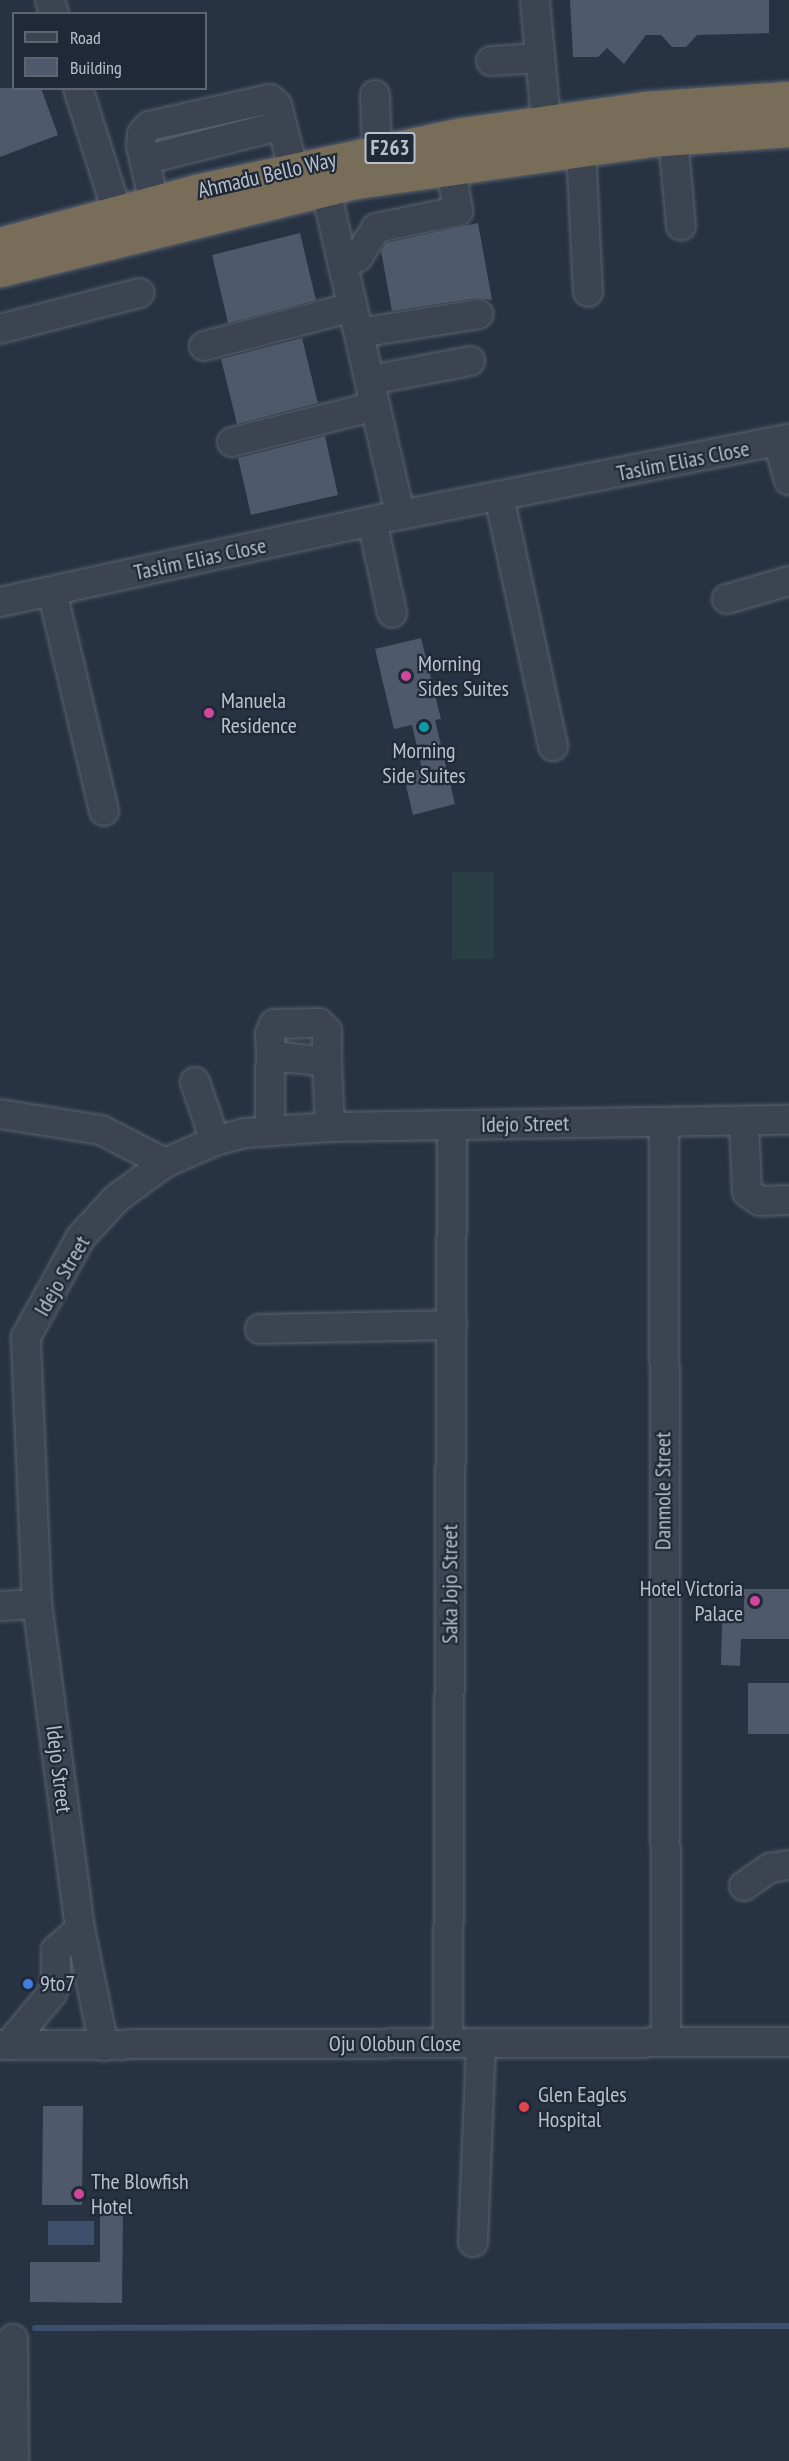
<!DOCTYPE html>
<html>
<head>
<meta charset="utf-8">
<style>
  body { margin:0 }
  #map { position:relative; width:789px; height:2461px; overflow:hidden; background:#273242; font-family:"PT Sans Narrow",sans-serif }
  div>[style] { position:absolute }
  .green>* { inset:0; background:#293f43 }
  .water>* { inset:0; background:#3e4f6b }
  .stream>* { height:6px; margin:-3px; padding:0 3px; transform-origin:3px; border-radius:3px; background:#3e4f6b }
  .building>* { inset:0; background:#4e596b }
  .roads { filter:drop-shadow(0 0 2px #5a626f) drop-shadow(0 0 2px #5a626f) }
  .minor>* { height:28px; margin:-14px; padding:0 14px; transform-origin:14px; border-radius:14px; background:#3c4452 }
  .highway>* { height:33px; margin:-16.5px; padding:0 16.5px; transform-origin:16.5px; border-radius:16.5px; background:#786d59 }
  .dots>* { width:16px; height:16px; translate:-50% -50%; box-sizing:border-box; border:3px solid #202937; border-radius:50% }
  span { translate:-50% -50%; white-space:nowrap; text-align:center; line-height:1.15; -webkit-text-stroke:4.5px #202937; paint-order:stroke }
  .shield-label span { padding:2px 4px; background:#202937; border:2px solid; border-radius:4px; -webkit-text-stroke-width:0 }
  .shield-label { font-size:21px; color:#b9c0cc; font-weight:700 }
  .street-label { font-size:22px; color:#b9c0cc }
  .poi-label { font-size:22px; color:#b9c0cc }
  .left { translate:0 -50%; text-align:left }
  .right { translate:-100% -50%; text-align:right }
  .legend { position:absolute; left:12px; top:12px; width:195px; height:78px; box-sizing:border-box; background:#202937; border:2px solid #5d6573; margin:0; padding:8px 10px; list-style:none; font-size:18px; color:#b9c0cc }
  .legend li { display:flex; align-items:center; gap:12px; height:30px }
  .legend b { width:30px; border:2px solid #5d6573 }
</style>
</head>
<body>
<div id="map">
  <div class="green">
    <i style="clip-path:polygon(452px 872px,494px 872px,494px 959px,452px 959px)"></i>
  </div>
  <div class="water">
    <i style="clip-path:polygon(48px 2221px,94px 2221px,94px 2245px,48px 2245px)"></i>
  </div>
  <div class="stream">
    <i style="left:35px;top:2328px;width:754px;rotate:-0.15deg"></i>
  </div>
  <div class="building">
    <i style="clip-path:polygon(570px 0,769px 0,769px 33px,697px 35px,686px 47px,672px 47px,661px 35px,646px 35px,624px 64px,607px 48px,598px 57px,573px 57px)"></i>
    <i style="clip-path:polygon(0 88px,41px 88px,58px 135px,0 157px)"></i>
    <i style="clip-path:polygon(478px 223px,492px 300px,476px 298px,392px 311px,381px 251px,386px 243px)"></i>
    <i style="clip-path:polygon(300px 233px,316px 300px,228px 323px,212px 255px)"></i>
    <i style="clip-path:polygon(302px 338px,318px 403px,237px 424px,221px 359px)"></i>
    <i style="clip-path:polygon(325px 436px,338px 495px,251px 515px,238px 458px)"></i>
    <i style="clip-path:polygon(421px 638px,441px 719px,435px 720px,455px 804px,413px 815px,403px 773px,422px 769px,412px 725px,394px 729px,375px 649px)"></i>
    <i style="clip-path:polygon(744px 1589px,789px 1589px,789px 1639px,741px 1639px,740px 1666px,721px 1665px,722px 1622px,744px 1622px)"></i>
    <i style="clip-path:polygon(748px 1683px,789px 1683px,789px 1734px,748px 1734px)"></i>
    <i style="clip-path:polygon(43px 2106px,83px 2106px,82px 2205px,42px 2205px)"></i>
    <i style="clip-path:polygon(100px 2213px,123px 2213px,122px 2303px,30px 2302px,30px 2262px,100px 2262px)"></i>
  </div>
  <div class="roads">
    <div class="minor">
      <i style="left:50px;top:0;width:15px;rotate:74deg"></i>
      <i style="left:535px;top:0;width:145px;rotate:84.8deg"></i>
      <i style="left:491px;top:61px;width:49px;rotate:-3.5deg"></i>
      <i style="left:78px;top:88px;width:130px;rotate:72.5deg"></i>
      <i style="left:375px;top:95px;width:56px;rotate:88deg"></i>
      <i style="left:673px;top:138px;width:88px;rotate:84.8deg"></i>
      <i style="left:581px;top:149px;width:143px;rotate:87.2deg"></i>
      <i style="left:144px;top:160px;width:142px;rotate:-14.2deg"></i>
      <i style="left:321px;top:169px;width:355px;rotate:77.1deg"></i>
      <i style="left:154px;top:202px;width:57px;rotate:-103.1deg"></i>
      <i style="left:141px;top:146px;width:12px;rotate:-85deg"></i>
      <i style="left:142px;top:134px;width:11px;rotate:-49deg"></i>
      <i style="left:149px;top:126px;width:124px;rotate:-12.6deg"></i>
      <i style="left:270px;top:99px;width:9px;rotate:41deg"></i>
      <i style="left:277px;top:105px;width:65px;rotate:75.7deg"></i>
      <i style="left:342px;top:262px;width:17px;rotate:-17deg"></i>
      <i style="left:358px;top:257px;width:34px;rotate:-58deg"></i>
      <i style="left:376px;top:228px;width:84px;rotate:-11.7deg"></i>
      <i style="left:458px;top:211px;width:44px;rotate:-99.2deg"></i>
      <i style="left:0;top:329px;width:144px;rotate:-14.5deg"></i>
      <i style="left:359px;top:333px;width:121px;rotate:-9deg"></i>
      <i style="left:204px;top:346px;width:154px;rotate:-14.7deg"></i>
      <i style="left:371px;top:380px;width:101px;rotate:-10.9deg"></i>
      <i style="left:232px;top:442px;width:147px;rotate:-14.1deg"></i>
      <i style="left:778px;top:442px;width:40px;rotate:74deg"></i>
      <i style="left:499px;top:496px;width:256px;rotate:77.8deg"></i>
      <i style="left:372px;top:521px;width:94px;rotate:77.7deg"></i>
      <i style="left:52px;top:591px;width:226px;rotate:76.7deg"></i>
      <i style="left:727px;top:599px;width:65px;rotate:-16.2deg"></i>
      <i style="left:0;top:602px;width:409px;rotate:-12.3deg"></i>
      <i style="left:400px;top:515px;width:396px;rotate:-11.1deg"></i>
      <i style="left:271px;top:1061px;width:27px;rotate:-92deg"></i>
      <i style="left:270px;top:1034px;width:11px;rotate:-68deg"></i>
      <i style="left:274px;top:1024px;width:45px;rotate:-1.3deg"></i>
      <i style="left:319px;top:1023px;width:11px;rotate:45deg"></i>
      <i style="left:327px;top:1031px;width:31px;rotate:90deg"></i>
      <i style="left:195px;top:1082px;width:62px;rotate:71.3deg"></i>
      <i style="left:0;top:1114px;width:102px;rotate:9deg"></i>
      <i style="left:101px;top:1130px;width:72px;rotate:27.3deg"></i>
      <i style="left:744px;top:1121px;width:71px;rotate:87.6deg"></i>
      <i style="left:747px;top:1192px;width:16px;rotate:35deg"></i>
      <i style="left:760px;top:1201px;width:29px;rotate:-2deg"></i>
      <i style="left:664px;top:1122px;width:918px;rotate:89.88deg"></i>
      <i style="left:270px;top:1129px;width:61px;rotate:-90deg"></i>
      <i style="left:270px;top:1068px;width:7px;rotate:-82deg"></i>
      <i style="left:271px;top:1061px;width:12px;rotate:-20deg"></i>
      <i style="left:282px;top:1057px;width:45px;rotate:6.3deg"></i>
      <i style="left:327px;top:1062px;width:65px;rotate:87.4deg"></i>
      <i style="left:260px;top:1329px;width:192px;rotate:-1.2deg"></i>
      <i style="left:0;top:1606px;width:37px;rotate:-3deg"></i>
      <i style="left:744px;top:1886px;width:32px;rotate:-35deg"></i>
      <i style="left:770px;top:1868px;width:19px;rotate:-9deg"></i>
      <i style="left:448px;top:2043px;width:918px;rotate:-89.75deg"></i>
      <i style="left:0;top:2045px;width:789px;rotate:-0.22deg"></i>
      <i style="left:9px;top:2045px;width:67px;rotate:-50.4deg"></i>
      <i style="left:52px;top:1993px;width:13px;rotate:-72deg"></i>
      <i style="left:56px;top:1981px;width:31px;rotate:-90deg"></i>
      <i style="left:56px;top:1950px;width:32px;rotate:-41deg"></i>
      <i style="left:104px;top:2046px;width:119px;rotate:-101.6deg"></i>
      <i style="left:80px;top:1929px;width:328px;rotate:-97.5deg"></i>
      <i style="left:37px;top:1604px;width:267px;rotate:-92.4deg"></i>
      <i style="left:26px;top:1337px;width:114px;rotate:-61.2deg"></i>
      <i style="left:81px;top:1237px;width:53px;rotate:-47.3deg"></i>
      <i style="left:117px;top:1198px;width:59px;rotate:-36.1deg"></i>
      <i style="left:165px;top:1163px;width:55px;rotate:-23.7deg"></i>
      <i style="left:215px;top:1141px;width:31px;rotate:-15deg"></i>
      <i style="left:245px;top:1133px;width:85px;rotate:-4deg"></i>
      <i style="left:330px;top:1127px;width:459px;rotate:-0.9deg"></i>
      <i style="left:473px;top:2242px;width:199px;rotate:-87.7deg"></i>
      <i style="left:13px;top:2339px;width:122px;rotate:89.5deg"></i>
    </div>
    <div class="highway">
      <i style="left:0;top:244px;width:203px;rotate:-15.1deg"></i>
      <i style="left:196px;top:191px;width:273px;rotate:-12.1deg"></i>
      <i style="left:463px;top:134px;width:184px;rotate:-8.1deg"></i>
      <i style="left:645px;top:108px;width:144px;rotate:-4deg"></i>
      <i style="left:0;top:270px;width:367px;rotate:-13.9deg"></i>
      <i style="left:356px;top:182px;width:297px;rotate:-8.1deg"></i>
      <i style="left:650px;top:140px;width:139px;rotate:-4.1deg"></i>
    </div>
  </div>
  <div class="dots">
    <i style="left:406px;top:676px;background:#d1479c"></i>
    <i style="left:209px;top:713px;background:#d1479c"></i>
    <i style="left:424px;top:727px;background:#0f9aa8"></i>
    <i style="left:755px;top:1601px;background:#d1479c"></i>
    <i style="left:28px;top:1984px;background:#3f7fe0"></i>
    <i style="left:524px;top:2107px;background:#e0444e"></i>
    <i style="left:79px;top:2194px;background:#d1479c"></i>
  </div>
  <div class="shield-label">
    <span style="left:390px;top:148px">F263</span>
  </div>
  <div class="street-label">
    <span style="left:267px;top:175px;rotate:-13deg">Ahmadu Bello Way</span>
    <span style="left:683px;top:461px;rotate:-11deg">Taslim Elias Close</span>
    <span style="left:200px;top:559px;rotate:-12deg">Taslim Elias Close</span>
    <span style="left:525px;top:1124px;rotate:-1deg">Idejo Street</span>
    <span style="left:62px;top:1276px;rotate:-60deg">Idejo Street</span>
    <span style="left:663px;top:1491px;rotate:-90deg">Danmole Street</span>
    <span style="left:450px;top:1584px;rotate:-90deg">Saka Jojo Street</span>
    <span style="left:59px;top:1769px;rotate:83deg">Idejo Street</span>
    <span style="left:395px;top:2044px">Oju Olobun Close</span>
  </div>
  <div class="poi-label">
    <span class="left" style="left:418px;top:676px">Morning<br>Sides Suites</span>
    <span class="left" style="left:221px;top:713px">Manuela<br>Residence</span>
    <span style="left:424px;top:763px">Morning<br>Side Suites</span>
    <span class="right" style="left:743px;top:1601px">Hotel Victoria<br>Palace</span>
    <span class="left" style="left:40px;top:1984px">9to7</span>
    <span class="left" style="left:538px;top:2107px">Glen Eagles<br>Hospital</span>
    <span class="left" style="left:91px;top:2194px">The Blowfish<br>Hotel</span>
  </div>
  <ul class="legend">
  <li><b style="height:8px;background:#3c4452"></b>Road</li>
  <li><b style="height:16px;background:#4e596b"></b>Building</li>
  </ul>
</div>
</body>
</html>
